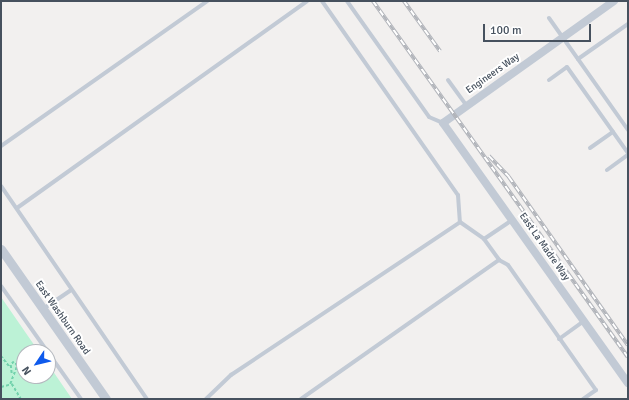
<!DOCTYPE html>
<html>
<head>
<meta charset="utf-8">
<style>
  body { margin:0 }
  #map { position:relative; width:629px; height:400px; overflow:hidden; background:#f2f0ef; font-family:Signika,sans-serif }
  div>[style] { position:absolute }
  .green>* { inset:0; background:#bcf2d6 }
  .path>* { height:1.5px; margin-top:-0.75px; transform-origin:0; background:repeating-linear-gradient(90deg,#72d2ac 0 3px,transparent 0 5px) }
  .service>* { height:4px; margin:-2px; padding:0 2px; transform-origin:2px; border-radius:2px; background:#c2cad5 }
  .minor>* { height:8px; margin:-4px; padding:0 4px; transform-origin:4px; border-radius:4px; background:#c2cad5 }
  .tertiary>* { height:9px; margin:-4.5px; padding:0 4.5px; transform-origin:4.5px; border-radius:4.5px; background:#c2cad5 }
  .rail>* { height:3.5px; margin-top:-1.75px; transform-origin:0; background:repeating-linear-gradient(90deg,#fff 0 6px,#b1b4ba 0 12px); box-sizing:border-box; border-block:1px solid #b1b4ba }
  span { translate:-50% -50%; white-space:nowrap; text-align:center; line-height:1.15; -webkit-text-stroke:4px #fff; paint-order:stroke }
  .street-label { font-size:10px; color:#46515e }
  .frame { position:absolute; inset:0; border:2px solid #46515e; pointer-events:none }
  .north { position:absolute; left:16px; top:344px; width:40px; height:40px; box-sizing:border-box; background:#fff; border:1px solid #b5b9bf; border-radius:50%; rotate:235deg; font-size:11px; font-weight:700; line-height:16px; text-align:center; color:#46515e }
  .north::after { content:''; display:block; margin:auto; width:14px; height:18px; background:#0f5aec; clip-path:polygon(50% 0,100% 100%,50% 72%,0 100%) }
  .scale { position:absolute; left:483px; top:24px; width:108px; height:18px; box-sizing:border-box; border:2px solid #46515e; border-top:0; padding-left:5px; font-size:12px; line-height:14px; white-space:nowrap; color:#46515e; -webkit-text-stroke:3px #fff; paint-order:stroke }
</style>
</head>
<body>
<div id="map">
  <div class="green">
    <i style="clip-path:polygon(1px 297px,39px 352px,24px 352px,24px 376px,48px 376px,48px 364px,72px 399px,1px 399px)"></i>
  </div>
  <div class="path">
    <i style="left:1px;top:356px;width:14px;rotate:51deg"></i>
    <i style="left:10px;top:384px;width:19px;rotate:-69deg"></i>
    <i style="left:17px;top:366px;width:5px;rotate:-127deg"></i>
    <i style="left:14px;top:362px;width:4px;rotate:135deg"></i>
    <i style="left:11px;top:365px;width:10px;rotate:84deg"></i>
    <i style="left:1px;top:387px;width:11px;rotate:-15deg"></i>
    <i style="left:12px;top:384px;width:17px;rotate:59deg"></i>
  </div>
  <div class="service">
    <i style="left:322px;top:1px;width:237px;rotate:55deg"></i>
    <i style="left:458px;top:195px;width:27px;rotate:86deg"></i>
    <i style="left:460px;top:222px;width:29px;rotate:35deg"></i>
    <i style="left:484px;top:239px;width:26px;rotate:54deg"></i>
    <i style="left:499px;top:260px;width:10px;rotate:29deg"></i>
    <i style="left:508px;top:265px;width:153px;rotate:54.9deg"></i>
    <i style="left:596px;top:390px;width:16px;rotate:145deg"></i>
    <i style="left:347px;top:1px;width:142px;rotate:54.7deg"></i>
    <i style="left:429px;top:117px;width:15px;rotate:23deg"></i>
    <i style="left:549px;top:18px;width:137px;rotate:54.8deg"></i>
    <i style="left:578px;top:59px;width:61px;rotate:-35deg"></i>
    <i style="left:448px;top:80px;width:31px;rotate:54deg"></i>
    <i style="left:549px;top:80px;width:22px;rotate:-36deg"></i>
    <i style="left:567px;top:67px;width:105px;rotate:54.7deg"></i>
    <i style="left:1px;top:146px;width:252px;rotate:-35.1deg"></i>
    <i style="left:590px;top:148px;width:28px;rotate:-35deg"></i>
    <i style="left:607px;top:170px;width:26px;rotate:-36deg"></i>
    <i style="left:1px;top:186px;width:258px;rotate:55.6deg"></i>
    <i style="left:17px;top:208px;width:356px;rotate:-35.5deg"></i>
    <i style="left:484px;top:239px;width:34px;rotate:-34deg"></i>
    <i style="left:1px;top:286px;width:138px;rotate:54.7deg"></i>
    <i style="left:43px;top:309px;width:34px;rotate:-34deg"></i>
    <i style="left:559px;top:339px;width:31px;rotate:-36deg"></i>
    <i style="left:206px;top:399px;width:35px;rotate:-44deg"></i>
    <i style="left:231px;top:375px;width:275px;rotate:-33.7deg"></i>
    <i style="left:301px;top:399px;width:242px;rotate:-35.1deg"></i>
  </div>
  <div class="minor">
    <i style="left:614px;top:1px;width:210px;rotate:144.5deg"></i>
    <i style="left:443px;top:123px;width:319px;rotate:54.6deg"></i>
  </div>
  <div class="tertiary">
    <i style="left:1px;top:249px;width:183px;rotate:55deg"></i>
  </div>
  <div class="rail">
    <i style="left:373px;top:1px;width:438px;rotate:54.4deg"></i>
    <i style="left:404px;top:1px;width:62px;rotate:54.2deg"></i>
    <i style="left:489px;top:156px;width:29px;rotate:46deg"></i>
    <i style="left:509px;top:177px;width:206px;rotate:54.7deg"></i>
  </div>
  <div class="street-label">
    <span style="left:493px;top:74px;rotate:-35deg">Engineers Way</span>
    <span style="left:544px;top:247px;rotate:55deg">East La Madre Way</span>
    <span style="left:62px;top:318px;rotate:55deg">East Washburn Road</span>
  </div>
  <div class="frame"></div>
  <div class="north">N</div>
  <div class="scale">100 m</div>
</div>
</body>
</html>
